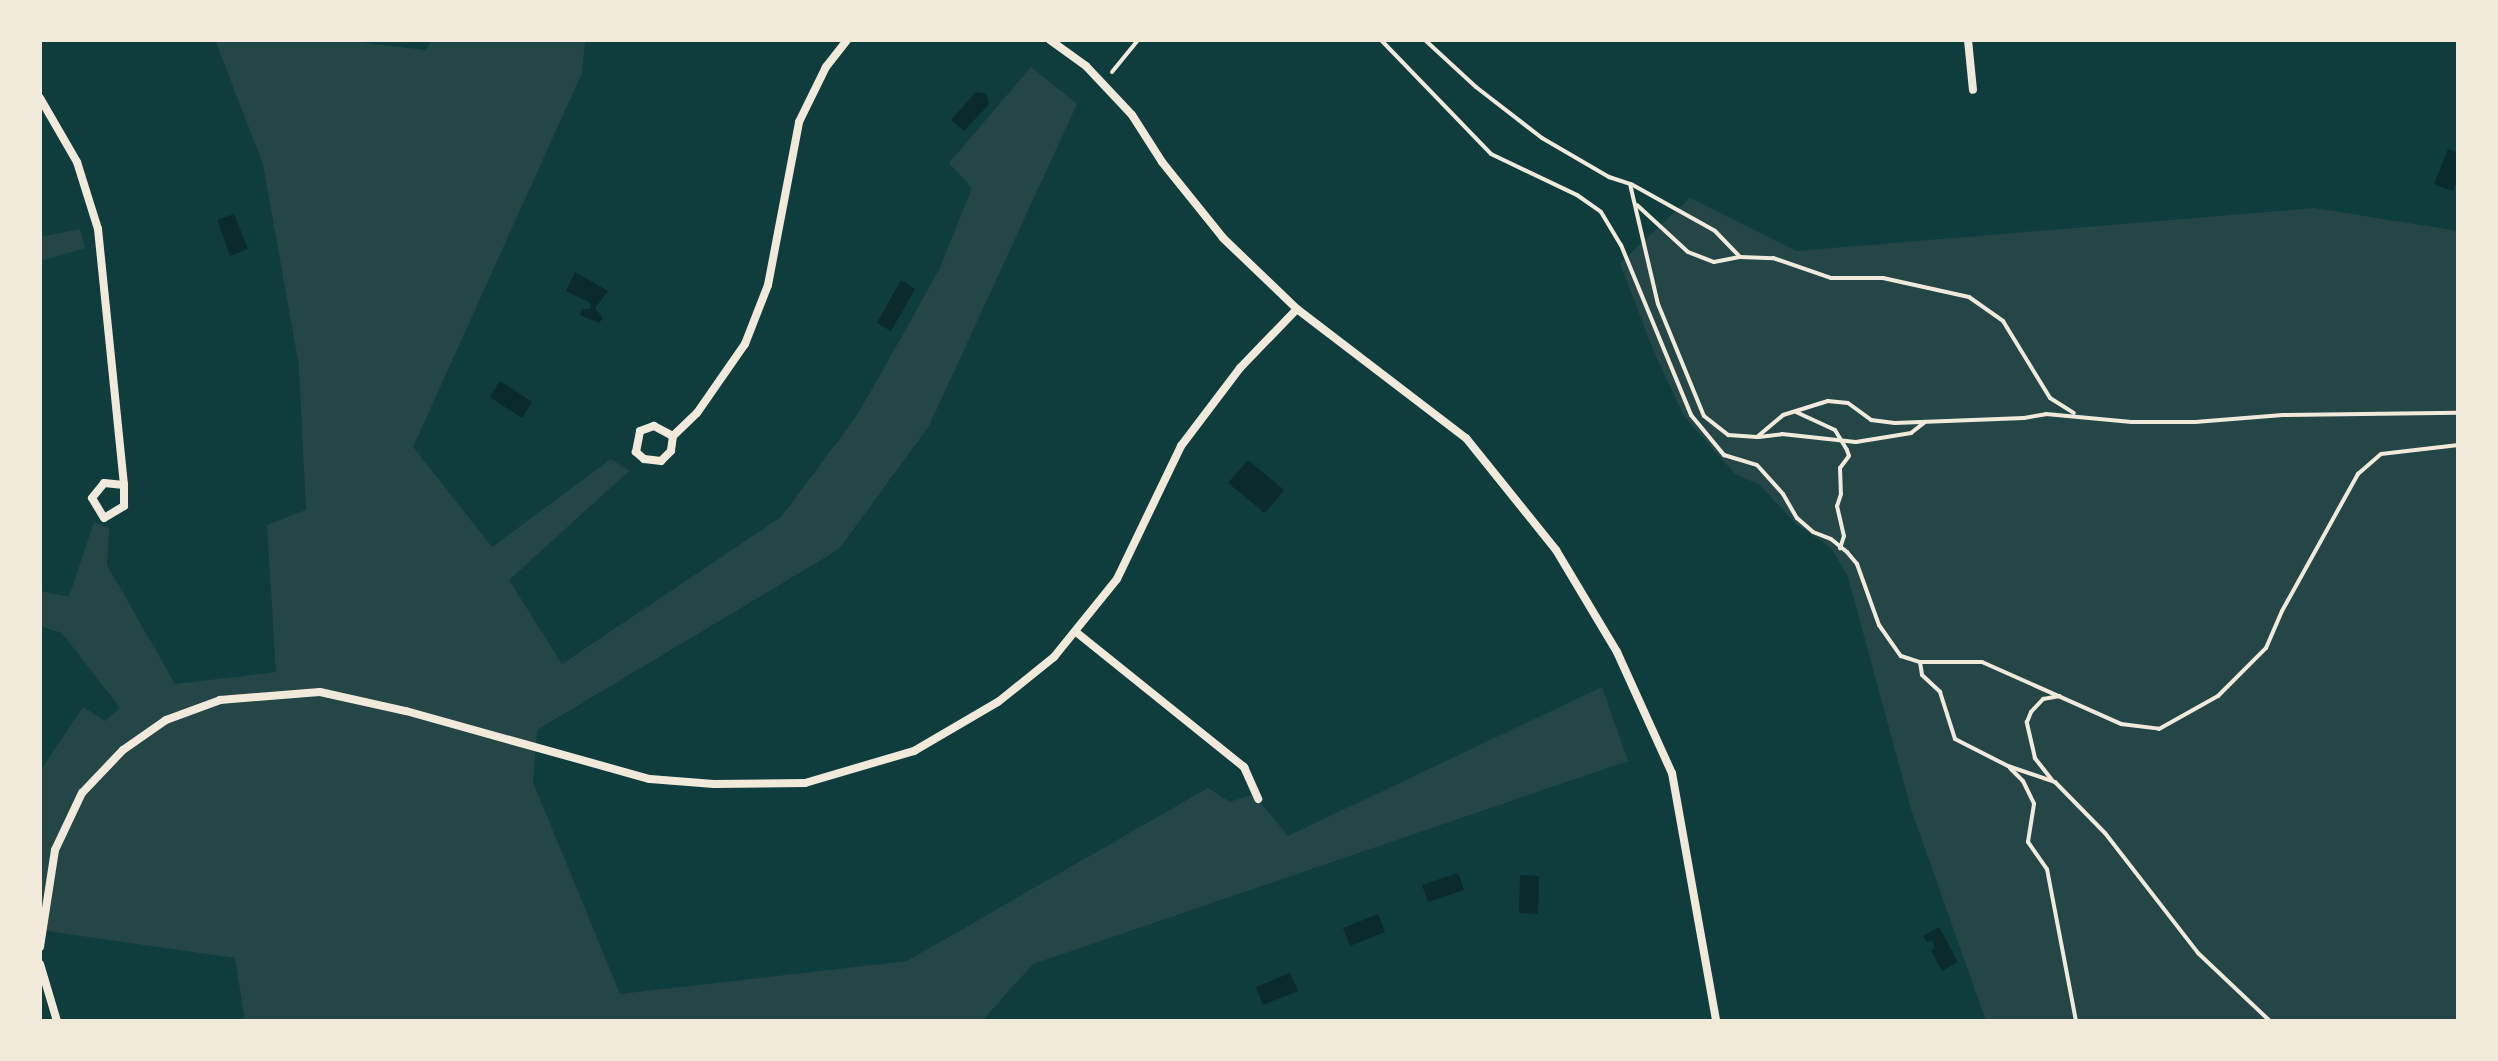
<!DOCTYPE html>
<html>
<head>
<meta charset="utf-8">
<style>
  body { margin:0 }
  #map { position:relative; width:2498px; height:1061px; overflow:hidden; background:#0f3d3e; font-family:Inter,sans-serif }
  div>[style] { position:absolute }
  .green>* { inset:0; background:#244646 }
  .water>* { inset:0; background:#0a2a2b }
  .path>* { height:4px; margin:-2px; padding:0 2px; transform-origin:2px; border-radius:2px; background:#f1e9da }
  .minor>* { height:8px; margin:-4px; padding:0 4px; transform-origin:4px; border-radius:4px; background:#f1e9da }
  span { translate:-50% -50%; white-space:nowrap; text-align:center; line-height:1.15; -webkit-text-stroke:8px #f1e9da; paint-order:stroke }
  .frame { position:absolute; inset:0; border:42px solid #f1e9da; pointer-events:none }
</style>
</head>
<body>
<div id="map">
  <div class="green">
    <i style="clip-path:polygon(215px 40px,341px 40px,426px 50px,431px 40px,585px 40px,582px 73px,413px 447px,492px 547px,611px 459px,629px 471px,509px 580px,562px 664px,781px 517px,858px 414px,939px 270px,972px 188px,949px 163px,1031px 67px,1077px 104px,929px 426px,839px 549px,537px 730px,533px 782px,620px 994px,907px 961px,1208px 788px,1230px 802px,1254px 794px,1288px 836px,1602px 687px,1628px 761px,1033px 964px,982px 1021px,245px 1021px,235px 958px,40px 930px,40px 771px,83px 707px,105px 721px,120px 708px,62px 633px,40px 626px,40px 591px,69px 597px,94px 522px,109px 528px,107px 565px,175px 684px,276px 672px,267px 525px,306px 510px,299px 366px,263px 164px)"></i>
    <i style="clip-path:polygon(1690px 198px,1796px 251px,2314px 208px,2458px 231px,2458px 1021px,1986px 1021px,1911px 809px,1848px 577px,1831px 548px,1796px 524px,1760px 485px,1735px 474px,1684px 416px,1654px 352px,1620px 263px)"></i>
    <i style="clip-path:polygon(80px 229px,85px 248px,40px 261px,40px 237px)"></i>
  </div>
  <div class="water">
    <i style="clip-path:polygon(976px 92px,986px 94px,989px 104px,964px 131px,951px 120px)"></i>
    <i style="clip-path:polygon(2448px 149px,2458px 153px,2458px 178px,2453px 191px,2434px 184px)"></i>
    <i style="clip-path:polygon(234px 214px,248px 249px,230px 256px,217px 220px)"></i>
    <i style="clip-path:polygon(575px 272px,608px 291px,595px 308px,603px 318px,599px 323px,580px 315px,582px 309px,590px 309px,591px 303px,566px 291px)"></i>
    <i style="clip-path:polygon(901px 280px,915px 289px,891px 331px,877px 323px)"></i>
    <i style="clip-path:polygon(500px 381px,532px 402px,522px 418px,490px 397px)"></i>
    <i style="clip-path:polygon(1248px 460px,1284px 490px,1265px 513px,1228px 483px)"></i>
    <i style="clip-path:polygon(1458px 873px,1464px 890px,1428px 902px,1422px 885px)"></i>
    <i style="clip-path:polygon(1520px 875px,1539px 876px,1538px 914px,1519px 913px)"></i>
    <i style="clip-path:polygon(1378px 914px,1385px 932px,1350px 946px,1343px 928px)"></i>
    <i style="clip-path:polygon(1939px 927px,1958px 962px,1942px 971px,1931px 950px,1935px 948px,1932px 941px,1927px 942px,1923px 936px)"></i>
    <i style="clip-path:polygon(1290px 973px,1298px 991px,1263px 1005px,1256px 987px)"></i>
  </div>
  <div class="path">
    <i style="left:1381px;top:40px;width:158px;rotate:46deg"></i>
    <i style="left:1491px;top:154px;width:95px;rotate:25.5deg"></i>
    <i style="left:1577px;top:195px;width:29px;rotate:35deg"></i>
    <i style="left:1601px;top:212px;width:39px;rotate:59deg"></i>
    <i style="left:1621px;top:245px;width:184px;rotate:67.6deg"></i>
    <i style="left:1691px;top:415px;width:52px;rotate:50.5deg"></i>
    <i style="left:1724px;top:455px;width:34px;rotate:17deg"></i>
    <i style="left:1757px;top:465px;width:39px;rotate:48deg"></i>
    <i style="left:1783px;top:494px;width:28px;rotate:60deg"></i>
    <i style="left:1797px;top:518px;width:21px;rotate:41deg"></i>
    <i style="left:1813px;top:532px;width:19px;rotate:21deg"></i>
    <i style="left:1831px;top:539px;width:21px;rotate:39deg"></i>
    <i style="left:1847px;top:552px;width:16px;rotate:50deg"></i>
    <i style="left:1857px;top:564px;width:65px;rotate:70.2deg"></i>
    <i style="left:1879px;top:625px;width:38px;rotate:55deg"></i>
    <i style="left:1901px;top:656px;width:20px;rotate:18deg"></i>
    <i style="left:1920px;top:662px;width:62px"></i>
    <i style="left:1982px;top:662px;width:152px;rotate:24deg"></i>
    <i style="left:2121px;top:724px;width:38px;rotate:7deg"></i>
    <i style="left:2159px;top:729px;width:68px;rotate:-29.2deg"></i>
    <i style="left:2218px;top:696px;width:68px;rotate:-45deg"></i>
    <i style="left:2266px;top:648px;width:40px;rotate:-66.6deg"></i>
    <i style="left:2282px;top:611px;width:157px;rotate:-61deg"></i>
    <i style="left:2358px;top:474px;width:30px;rotate:-41deg"></i>
    <i style="left:2381px;top:454px;width:78px;rotate:-6.7deg"></i>
    <i style="left:1425px;top:40px;width:69px;rotate:42.7deg"></i>
    <i style="left:1476px;top:87px;width:83px;rotate:37.7deg"></i>
    <i style="left:1542px;top:138px;width:78px;rotate:30.2deg"></i>
    <i style="left:1609px;top:177px;width:22px;rotate:18deg"></i>
    <i style="left:1630px;top:184px;width:123px;rotate:76.9deg"></i>
    <i style="left:1658px;top:304px;width:121px;rotate:67.7deg"></i>
    <i style="left:1704px;top:416px;width:31px;rotate:38deg"></i>
    <i style="left:1728px;top:435px;width:29px;rotate:4deg"></i>
    <i style="left:1757px;top:437px;width:34px;rotate:-40deg"></i>
    <i style="left:1783px;top:415px;width:47px;rotate:-17.3deg"></i>
    <i style="left:1828px;top:401px;width:20px;rotate:6deg"></i>
    <i style="left:1848px;top:403px;width:29px;rotate:36deg"></i>
    <i style="left:1871px;top:420px;width:24px;rotate:7deg"></i>
    <i style="left:1895px;top:423px;width:129px;rotate:-2.2deg"></i>
    <i style="left:2024px;top:418px;width:22px;rotate:-10deg"></i>
    <i style="left:2046px;top:414px;width:86px;rotate:5.3deg"></i>
    <i style="left:2132px;top:422px;width:63px"></i>
    <i style="left:2195px;top:422px;width:88px;rotate:-4.5deg"></i>
    <i style="left:2283px;top:415px;width:175px;rotate:-0.7deg"></i>
    <i style="left:1112px;top:72px;width:41px;rotate:-50.9deg"></i>
    <i style="left:1631px;top:184px;width:96px;rotate:29.2deg"></i>
    <i style="left:1715px;top:231px;width:36px;rotate:46deg"></i>
    <i style="left:1740px;top:257px;width:33px;rotate:2deg"></i>
    <i style="left:1773px;top:258px;width:61px;rotate:19deg"></i>
    <i style="left:1831px;top:278px;width:52px"></i>
    <i style="left:1883px;top:278px;width:88px;rotate:12.5deg"></i>
    <i style="left:1969px;top:297px;width:42px;rotate:35.2deg"></i>
    <i style="left:2003px;top:321px;width:90px;rotate:58.6deg"></i>
    <i style="left:2050px;top:398px;width:28px;rotate:32deg"></i>
    <i style="left:1637px;top:205px;width:69px;rotate:42.7deg"></i>
    <i style="left:1688px;top:252px;width:28px;rotate:21deg"></i>
    <i style="left:1714px;top:262px;width:26px;rotate:-11deg"></i>
    <i style="left:1796px;top:412px;width:43px;rotate:24.8deg"></i>
    <i style="left:1835px;top:430px;width:23px;rotate:59deg"></i>
    <i style="left:1847px;top:450px;width:6px;rotate:72deg"></i>
    <i style="left:1849px;top:456px;width:15px;rotate:127deg"></i>
    <i style="left:1840px;top:468px;width:26px;rotate:88deg"></i>
    <i style="left:1841px;top:494px;width:13px;rotate:108deg"></i>
    <i style="left:1837px;top:506px;width:31px;rotate:77deg"></i>
    <i style="left:1844px;top:536px;width:13px;rotate:108deg"></i>
    <i style="left:1759px;top:437px;width:23px;rotate:-7deg"></i>
    <i style="left:1782px;top:434px;width:74px;rotate:6.2deg"></i>
    <i style="left:1856px;top:442px;width:56px;rotate:-9.3deg"></i>
    <i style="left:1911px;top:433px;width:18px;rotate:-38deg"></i>
    <i style="left:1920px;top:662px;width:13px;rotate:81deg"></i>
    <i style="left:1922px;top:675px;width:25px;rotate:43deg"></i>
    <i style="left:1940px;top:692px;width:49px;rotate:72.3deg"></i>
    <i style="left:1955px;top:739px;width:59px;rotate:27deg"></i>
    <i style="left:2008px;top:766px;width:50px;rotate:18.8deg"></i>
    <i style="left:2055px;top:782px;width:71px;rotate:45.6deg"></i>
    <i style="left:2105px;top:833px;width:152px;rotate:52.2deg"></i>
    <i style="left:2198px;top:953px;width:99px;rotate:43.4deg"></i>
    <i style="left:2010px;top:768px;width:18px;rotate:45deg"></i>
    <i style="left:2023px;top:781px;width:25px;rotate:64deg"></i>
    <i style="left:2034px;top:804px;width:38px;rotate:99deg"></i>
    <i style="left:2028px;top:842px;width:33px;rotate:55deg"></i>
    <i style="left:2047px;top:869px;width:155px;rotate:79.2deg"></i>
    <i style="left:2052px;top:780px;width:28px;rotate:-128deg"></i>
    <i style="left:2035px;top:758px;width:37px;rotate:-103deg"></i>
    <i style="left:2027px;top:722px;width:11px;rotate:-68deg"></i>
    <i style="left:2031px;top:712px;width:18px;rotate:-47deg"></i>
    <i style="left:2043px;top:699px;width:17px;rotate:-10deg"></i>
  </div>
  <div class="minor">
    <i style="left:1050px;top:40px;width:44px;rotate:35.8deg"></i>
    <i style="left:1086px;top:66px;width:67px;rotate:46.8deg"></i>
    <i style="left:1132px;top:115px;width:56px;rotate:57.4deg"></i>
    <i style="left:1162px;top:162px;width:97px;rotate:51.2deg"></i>
    <i style="left:1223px;top:238px;width:103px;rotate:43.8deg"></i>
    <i style="left:1297px;top:309px;width:213px;rotate:37.4deg"></i>
    <i style="left:1466px;top:438px;width:144px;rotate:51.2deg"></i>
    <i style="left:1556px;top:550px;width:119px;rotate:59.1deg"></i>
    <i style="left:1617px;top:652px;width:133px;rotate:65.6deg"></i>
    <i style="left:1672px;top:773px;width:252px;rotate:79.9deg"></i>
    <i style="left:1968px;top:40px;width:50px;rotate:84.3deg"></i>
    <i style="left:40px;top:98px;width:74px;rotate:60deg"></i>
    <i style="left:77px;top:162px;width:70px;rotate:72.6deg"></i>
    <i style="left:98px;top:229px;width:257px;rotate:84.2deg"></i>
    <i style="left:124px;top:485px;width:21px;rotate:90deg"></i>
    <i style="left:124px;top:506px;width:23px;rotate:149deg"></i>
    <i style="left:104px;top:518px;width:23px;rotate:-121deg"></i>
    <i style="left:92px;top:498px;width:19px;rotate:-51deg"></i>
    <i style="left:104px;top:483px;width:20px;rotate:6deg"></i>
    <i style="left:654px;top:426px;width:21px;rotate:28deg"></i>
    <i style="left:673px;top:436px;width:15px;rotate:98deg"></i>
    <i style="left:671px;top:451px;width:14px;rotate:135deg"></i>
    <i style="left:661px;top:461px;width:17px;rotate:-173deg"></i>
    <i style="left:644px;top:459px;width:11px;rotate:-139deg"></i>
    <i style="left:636px;top:452px;width:21px;rotate:-79deg"></i>
    <i style="left:640px;top:431px;width:15px;rotate:-20deg"></i>
    <i style="left:673px;top:436px;width:33px;rotate:-44deg"></i>
    <i style="left:697px;top:413px;width:84px;rotate:-55.2deg"></i>
    <i style="left:745px;top:344px;width:63px;rotate:-68.7deg"></i>
    <i style="left:768px;top:285px;width:166px;rotate:-79.2deg"></i>
    <i style="left:799px;top:122px;width:61px;rotate:-63.9deg"></i>
    <i style="left:826px;top:67px;width:34px;rotate:-52deg"></i>
    <i style="left:1076px;top:632px;width:216px;rotate:38.8deg"></i>
    <i style="left:1244px;top:767px;width:35px;rotate:66deg"></i>
    <i style="left:40px;top:947px;width:98px;rotate:-81.2deg"></i>
    <i style="left:55px;top:850px;width:63px;rotate:-64.7deg"></i>
    <i style="left:82px;top:793px;width:59px;rotate:-46.4deg"></i>
    <i style="left:123px;top:750px;width:52px;rotate:-34.9deg"></i>
    <i style="left:166px;top:720px;width:58px;rotate:-20.3deg"></i>
    <i style="left:220px;top:700px;width:100px;rotate:-4.6deg"></i>
    <i style="left:320px;top:692px;width:88px;rotate:12.5deg"></i>
    <i style="left:406px;top:711px;width:253px;rotate:15.6deg"></i>
    <i style="left:650px;top:779px;width:64px;rotate:4.5deg"></i>
    <i style="left:714px;top:784px;width:91px;rotate:-0.6deg"></i>
    <i style="left:805px;top:783px;width:114px;rotate:-16.4deg"></i>
    <i style="left:914px;top:751px;width:97px;rotate:-30.3deg"></i>
    <i style="left:998px;top:702px;width:72px;rotate:-38.8deg"></i>
    <i style="left:1054px;top:657px;width:100px;rotate:-51.1deg"></i>
    <i style="left:1117px;top:579px;width:148px;rotate:-64.3deg"></i>
    <i style="left:1181px;top:446px;width:98px;rotate:-52.9deg"></i>
    <i style="left:1240px;top:368px;width:82px;rotate:-46deg"></i>
    <i style="left:40px;top:964px;width:59px;rotate:73.4deg"></i>
  </div>
  <div class="frame"></div>
</div>
</body>
</html>
